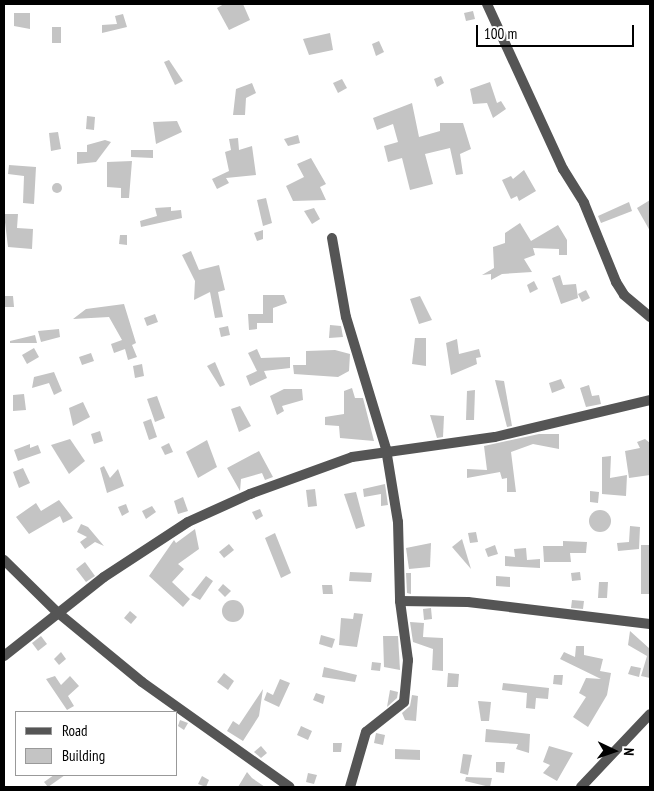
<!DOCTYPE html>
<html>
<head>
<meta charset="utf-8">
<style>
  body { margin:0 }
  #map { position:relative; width:654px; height:791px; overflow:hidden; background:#fff; font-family:"PT Sans Narrow",sans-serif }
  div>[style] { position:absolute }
  .building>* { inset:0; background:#c4c4c4 }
  .round { border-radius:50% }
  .street>* { height:10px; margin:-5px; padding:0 5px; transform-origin:5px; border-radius:5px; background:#555 }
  span { translate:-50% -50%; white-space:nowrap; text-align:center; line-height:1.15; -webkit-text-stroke:4px #fff; paint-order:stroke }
  .frame { position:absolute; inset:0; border:5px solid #000; pointer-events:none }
  .legend { position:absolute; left:15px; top:711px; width:162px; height:65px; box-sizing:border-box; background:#fff; border:1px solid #999; margin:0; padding:6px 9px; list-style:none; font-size:15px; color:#000 }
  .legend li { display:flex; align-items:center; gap:10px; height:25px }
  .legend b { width:25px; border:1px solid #999 }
  .north { position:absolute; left:589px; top:726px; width:50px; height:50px; -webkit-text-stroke:4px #fff; paint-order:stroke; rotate:93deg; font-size:14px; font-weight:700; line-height:20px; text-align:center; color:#000 }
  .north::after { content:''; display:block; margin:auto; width:18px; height:22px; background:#000; clip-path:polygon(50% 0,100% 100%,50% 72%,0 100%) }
  .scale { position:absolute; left:476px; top:25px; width:158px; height:22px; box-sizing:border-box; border:2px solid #000; border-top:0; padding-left:6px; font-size:15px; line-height:18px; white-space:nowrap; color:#000; -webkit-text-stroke:4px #fff; paint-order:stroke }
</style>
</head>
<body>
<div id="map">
  <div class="building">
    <i style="clip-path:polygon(224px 4px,243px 4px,250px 20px,229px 30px,217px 8px)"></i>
    <i style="clip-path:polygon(473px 11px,475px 19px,466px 21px,464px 13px)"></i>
    <i style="clip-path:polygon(14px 13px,30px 13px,30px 29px,14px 26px)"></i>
    <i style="clip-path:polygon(123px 14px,127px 27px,102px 33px,102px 25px,117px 24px,115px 16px)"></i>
    <i style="clip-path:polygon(52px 27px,61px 27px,61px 43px,52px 43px)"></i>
    <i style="clip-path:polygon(330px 33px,333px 50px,309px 55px,303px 39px)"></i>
    <i style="clip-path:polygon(379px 41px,384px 52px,376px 56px,372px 44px)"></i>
    <i style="clip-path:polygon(169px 60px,183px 81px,175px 85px,164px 62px)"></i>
    <i style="clip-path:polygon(441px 76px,444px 83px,437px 87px,434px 79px)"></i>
    <i style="clip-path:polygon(342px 79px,347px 88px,338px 93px,333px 83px)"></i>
    <i style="clip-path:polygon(490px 82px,497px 103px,501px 101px,506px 109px,493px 118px,487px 103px,473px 104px,470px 89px)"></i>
    <i style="clip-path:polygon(252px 83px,256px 93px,246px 98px,245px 115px,233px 115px,236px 89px)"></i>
    <i style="clip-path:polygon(412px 103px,419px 137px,440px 131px,440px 123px,463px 123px,471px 149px,460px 154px,463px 174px,456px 175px,450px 148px,425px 154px,433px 184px,410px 190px,402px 158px,388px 162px,384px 146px,398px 142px,393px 124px,377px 130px,373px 118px)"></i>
    <i style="clip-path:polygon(87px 116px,95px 117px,94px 130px,86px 129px)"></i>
    <i style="clip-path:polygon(177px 121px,182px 132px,156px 144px,153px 122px)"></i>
    <i style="clip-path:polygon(58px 132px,61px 149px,51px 151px,49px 133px)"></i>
    <i style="clip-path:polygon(298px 135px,300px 143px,288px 146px,284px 139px)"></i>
    <i style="clip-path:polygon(238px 138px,239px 150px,252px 146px,256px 175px,226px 178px,229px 183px,217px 189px,212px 179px,229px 171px,225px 152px,231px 150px,229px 139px)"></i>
    <i style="clip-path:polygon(105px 140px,111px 142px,96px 162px,77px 164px,77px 152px,87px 152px,87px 145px)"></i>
    <i style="clip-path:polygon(131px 150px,153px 150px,153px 158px,131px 157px)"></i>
    <i style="clip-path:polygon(311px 158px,326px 184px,320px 187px,326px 200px,293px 201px,286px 186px,304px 177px,297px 164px)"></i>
    <i style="clip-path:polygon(132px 161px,129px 198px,121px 198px,121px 188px,107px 187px,107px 162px)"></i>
    <i style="clip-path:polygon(9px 165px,36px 167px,34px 204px,23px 203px,24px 176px,8px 174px)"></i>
    <i style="clip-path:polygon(524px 170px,536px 191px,519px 201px,517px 196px,511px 199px,502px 180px,511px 176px,513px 179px)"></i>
    <i class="round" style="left:52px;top:183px;width:10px;height:10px"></i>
    <i style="clip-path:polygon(266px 198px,272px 223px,263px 226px,257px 200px)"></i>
    <i style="clip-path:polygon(650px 200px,650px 231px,637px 208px)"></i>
    <i style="clip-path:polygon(629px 202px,632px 211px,601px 223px,598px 216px)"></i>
    <i style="clip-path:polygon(171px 207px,171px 211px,181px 210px,182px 218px,141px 227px,140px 221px,157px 216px,155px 208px)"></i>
    <i style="clip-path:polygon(314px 208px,320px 219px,312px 224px,304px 211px)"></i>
    <i style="clip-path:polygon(4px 214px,18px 214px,17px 228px,33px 229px,32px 249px,8px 247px)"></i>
    <i style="clip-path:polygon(520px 223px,531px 241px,558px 225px,567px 240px,567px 255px,559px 255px,559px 249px,533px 248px,535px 255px,524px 259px,532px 272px,502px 274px,491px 280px,491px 274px,482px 275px,494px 268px,493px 247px,505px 243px,505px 233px)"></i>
    <i style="clip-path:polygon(263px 230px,263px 239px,257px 241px,254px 233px)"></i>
    <i style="clip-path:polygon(120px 235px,127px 235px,127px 245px,119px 244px)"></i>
    <i style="clip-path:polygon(191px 251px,199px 270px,219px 265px,225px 290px,218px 292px,223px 317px,215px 318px,210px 292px,194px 300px,195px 281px,182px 255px)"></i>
    <i style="clip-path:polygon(560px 275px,563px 285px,576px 284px,578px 298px,561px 304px,552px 278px)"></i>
    <i style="clip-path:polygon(534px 281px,538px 289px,530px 293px,527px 285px)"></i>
    <i style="clip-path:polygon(586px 290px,590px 298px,582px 302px,578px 294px)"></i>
    <i style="clip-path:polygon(263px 295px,284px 295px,287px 303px,273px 308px,273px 323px,257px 323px,257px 329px,249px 330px,248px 314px,263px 314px)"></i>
    <i style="clip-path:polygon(4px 296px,13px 296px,14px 307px,4px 307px)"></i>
    <i style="clip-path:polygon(420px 296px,432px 320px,419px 324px,410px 299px)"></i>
    <i style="clip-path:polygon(124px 304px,136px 343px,132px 345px,137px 357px,128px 360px,125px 349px,114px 353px,111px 344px,122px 340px,109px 317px,73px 319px,86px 309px)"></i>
    <i style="clip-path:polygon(155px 314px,158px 322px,147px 326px,144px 318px)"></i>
    <i style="clip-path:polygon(330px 325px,341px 326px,343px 337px,329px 338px)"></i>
    <i style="clip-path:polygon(228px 326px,230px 335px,221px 337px,219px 328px)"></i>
    <i style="clip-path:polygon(59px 329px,60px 337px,41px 342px,38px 331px)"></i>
    <i style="clip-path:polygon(35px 335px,37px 343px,10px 343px,10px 341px)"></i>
    <i style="clip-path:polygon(415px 338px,426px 338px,426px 366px,412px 364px)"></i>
    <i style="clip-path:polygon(457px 339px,459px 354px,479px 349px,481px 357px,476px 358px,477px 364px,451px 375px,446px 343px)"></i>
    <i style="clip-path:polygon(34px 348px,39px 357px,27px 364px,22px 355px)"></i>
    <i style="clip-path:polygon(257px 349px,261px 358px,290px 357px,290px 368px,264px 371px,267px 378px,250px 386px,246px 376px,257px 371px,248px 353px)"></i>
    <i style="clip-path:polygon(335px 350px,350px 354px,349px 371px,338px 377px,294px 374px,293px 365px,306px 365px,306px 351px)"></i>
    <i style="clip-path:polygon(91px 353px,94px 361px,82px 365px,79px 357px)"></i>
    <i style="clip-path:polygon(215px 362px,225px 385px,220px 387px,207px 366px)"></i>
    <i style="clip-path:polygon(142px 364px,144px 376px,135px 378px,133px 366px)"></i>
    <i style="clip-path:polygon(54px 372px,62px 391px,54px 395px,49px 383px,32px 388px,34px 377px)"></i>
    <i style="clip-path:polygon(561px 379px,565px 388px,552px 393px,549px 383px)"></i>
    <i style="clip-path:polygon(495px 380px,504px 381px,512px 426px,507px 427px)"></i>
    <i style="clip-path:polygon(589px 385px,592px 396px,599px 395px,601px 404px,586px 407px,580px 388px)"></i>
    <i style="clip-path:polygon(352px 388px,355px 398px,363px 398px,374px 441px,340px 438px,339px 426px,325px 425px,325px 417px,344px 414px,344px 391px)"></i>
    <i style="clip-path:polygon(284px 389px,302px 389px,303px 400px,282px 406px,284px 411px,277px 415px,270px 396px)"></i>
    <i style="clip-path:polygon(475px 390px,474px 420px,466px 420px,467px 391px)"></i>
    <i style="clip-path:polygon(24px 394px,26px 410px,13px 411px,13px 395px)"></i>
    <i style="clip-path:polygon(157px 396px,165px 418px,155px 422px,147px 399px)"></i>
    <i style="clip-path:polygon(83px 402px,90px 417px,73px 426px,69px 408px)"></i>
    <i style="clip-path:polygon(240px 406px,251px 426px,239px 432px,231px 409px)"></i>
    <i style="clip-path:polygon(430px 415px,444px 416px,443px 437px,437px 438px)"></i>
    <i style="clip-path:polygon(151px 419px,157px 437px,149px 440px,143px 422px)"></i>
    <i style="clip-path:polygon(100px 431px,103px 441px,94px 444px,91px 434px)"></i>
    <i style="clip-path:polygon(539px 434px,559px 434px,559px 449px,533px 444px,511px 452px,516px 492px,507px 492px,507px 478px,502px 479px,500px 472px,467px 478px,467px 469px,487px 470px,484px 446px)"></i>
    <i style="clip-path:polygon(70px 439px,85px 461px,69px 474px,51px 445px)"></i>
    <i style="clip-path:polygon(645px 439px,650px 443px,650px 475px,629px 478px,625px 451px,640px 448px,637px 442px)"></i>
    <i style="clip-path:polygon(207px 440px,217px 467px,198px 478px,186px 452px)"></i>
    <i style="clip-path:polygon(169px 443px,173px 452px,165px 455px,161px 447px)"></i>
    <i style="clip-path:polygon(30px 444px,30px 448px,38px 445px,41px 453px,18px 461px,14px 450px)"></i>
    <i style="clip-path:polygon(259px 451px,273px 477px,265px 480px,262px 473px,241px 479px,240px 491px,227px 468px)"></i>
    <i style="clip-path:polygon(611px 456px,610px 478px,627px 475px,626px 496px,602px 494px,602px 457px)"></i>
    <i style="clip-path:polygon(104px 466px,110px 478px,118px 469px,124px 486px,107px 493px,100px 468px)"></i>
    <i style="clip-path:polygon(23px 468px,30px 483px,19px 488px,13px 472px)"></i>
    <i style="clip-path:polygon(385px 484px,388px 505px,381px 506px,381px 494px,364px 497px,363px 489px)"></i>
    <i style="clip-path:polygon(315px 489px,317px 506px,308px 507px,306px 490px)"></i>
    <i style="clip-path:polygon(590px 491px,599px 492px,598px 503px,590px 502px)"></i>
    <i style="clip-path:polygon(356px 492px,365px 526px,356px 529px,344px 494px)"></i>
    <i style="clip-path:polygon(183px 497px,188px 511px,178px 514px,174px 501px)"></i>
    <i style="clip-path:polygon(59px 500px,73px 518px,63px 523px,60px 516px,29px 534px,16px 517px,36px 503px,41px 511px)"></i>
    <i style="clip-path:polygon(126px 504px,129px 512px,122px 516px,118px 507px)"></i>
    <i style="clip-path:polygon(152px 506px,156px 512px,146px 519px,142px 511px)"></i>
    <i style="clip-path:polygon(260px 509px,263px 516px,256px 520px,252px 512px)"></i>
    <i class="round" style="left:589px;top:510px;width:22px;height:22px"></i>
    <i style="clip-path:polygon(81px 524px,88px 527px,104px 546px,95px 542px,85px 549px,80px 542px,87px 537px,77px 532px)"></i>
    <i style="clip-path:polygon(630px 526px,640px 527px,639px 549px,618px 551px,617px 543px,629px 542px)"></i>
    <i style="clip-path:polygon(195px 529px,199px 549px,178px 564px,184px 569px,172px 582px,190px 599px,183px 607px,149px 576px,174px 540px,176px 543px)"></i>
    <i style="clip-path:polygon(476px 532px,478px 542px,470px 543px,468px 533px)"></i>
    <i style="clip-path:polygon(275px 533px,291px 573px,281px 578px,265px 538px)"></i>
    <i style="clip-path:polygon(462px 539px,471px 569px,452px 547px)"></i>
    <i style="clip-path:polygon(563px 541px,587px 542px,586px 553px,570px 553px,571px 562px,544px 562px,543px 546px,563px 546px)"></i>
    <i style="clip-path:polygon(431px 543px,430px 567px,409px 569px,406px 548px)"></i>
    <i style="clip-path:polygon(229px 544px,234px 550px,224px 558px,219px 552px)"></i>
    <i style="clip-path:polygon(495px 545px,498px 554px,488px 557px,485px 549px)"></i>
    <i style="clip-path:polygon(641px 545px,650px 545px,650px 594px,641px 594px)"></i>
    <i style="clip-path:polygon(526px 548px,527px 560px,540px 559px,540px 568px,505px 566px,505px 556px,515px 557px,514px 549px)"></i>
    <i style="clip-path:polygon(85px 562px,95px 576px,86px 582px,76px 569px)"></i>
    <i style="clip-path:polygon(350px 572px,372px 573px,371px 582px,349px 581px)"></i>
    <i style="clip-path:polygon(580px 572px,581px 580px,572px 581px,571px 573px)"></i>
    <i style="clip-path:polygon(406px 573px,411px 573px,411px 594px,407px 593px)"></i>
    <i style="clip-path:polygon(206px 576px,213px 581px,200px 600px,191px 595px)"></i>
    <i style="clip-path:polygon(496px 576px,510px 577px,510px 587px,496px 586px)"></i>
    <i style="clip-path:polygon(599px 582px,608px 582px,607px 598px,598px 598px)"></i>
    <i style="clip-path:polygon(223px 584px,231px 591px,225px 597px,218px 590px)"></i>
    <i style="clip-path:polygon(322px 585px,332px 585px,333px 594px,323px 594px)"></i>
    <i style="clip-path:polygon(572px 600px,584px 601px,583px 609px,571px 608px)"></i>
    <i class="round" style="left:222px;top:600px;width:22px;height:22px"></i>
    <i style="clip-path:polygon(431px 608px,432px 619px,424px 620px,423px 609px)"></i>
    <i style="clip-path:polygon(130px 611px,137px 617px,131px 624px,124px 618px)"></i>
    <i style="clip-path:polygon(354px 613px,363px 614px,357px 647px,339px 645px,341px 618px,353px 619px)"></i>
    <i style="clip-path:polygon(410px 622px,424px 623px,423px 637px,443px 638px,443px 671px,432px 670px,433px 649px,413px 642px)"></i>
    <i style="clip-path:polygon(630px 631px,650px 649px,650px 678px,641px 676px,647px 656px,628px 645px)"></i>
    <i style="clip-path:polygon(321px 635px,335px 639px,332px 648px,319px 644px)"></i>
    <i style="clip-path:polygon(41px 636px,47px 644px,38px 651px,32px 643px)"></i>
    <i style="clip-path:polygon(383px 636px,398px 636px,400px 670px,384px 667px)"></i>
    <i style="clip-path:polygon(576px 646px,584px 646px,584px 655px,603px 659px,600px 671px,611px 673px,607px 695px,588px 727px,573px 717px,586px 697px,579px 693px,586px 678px,601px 679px,560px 659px,564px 652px,575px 657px)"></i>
    <i style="clip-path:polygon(61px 652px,66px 659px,59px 665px,54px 659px)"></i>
    <i style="clip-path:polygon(372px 662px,381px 663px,380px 671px,371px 670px)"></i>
    <i style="clip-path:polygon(631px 666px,641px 668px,639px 677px,628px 674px)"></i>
    <i style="clip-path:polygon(324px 667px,357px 675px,355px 682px,322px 677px)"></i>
    <i style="clip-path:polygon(224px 673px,234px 681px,228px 690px,217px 682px)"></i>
    <i style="clip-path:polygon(448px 673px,459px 674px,458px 687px,447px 687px)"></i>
    <i style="clip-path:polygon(554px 675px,563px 675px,562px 685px,553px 684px)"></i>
    <i style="clip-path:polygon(55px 676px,61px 685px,70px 676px,79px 686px,68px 696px,74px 706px,67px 710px,46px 679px)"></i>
    <i style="clip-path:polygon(280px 679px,290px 683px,279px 707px,264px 700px,267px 692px,273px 695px)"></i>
    <i style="clip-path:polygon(503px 683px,549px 688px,548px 699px,536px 698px,535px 709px,526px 708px,527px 693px,502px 690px)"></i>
    <i style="clip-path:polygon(263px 689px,259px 716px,243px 741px,227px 731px,233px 721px,239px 725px)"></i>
    <i style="clip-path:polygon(390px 690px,398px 692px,397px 698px,387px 707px)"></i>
    <i style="clip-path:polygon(316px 693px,325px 696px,323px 704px,313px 700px)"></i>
    <i style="clip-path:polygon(412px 695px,418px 696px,416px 721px,405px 720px,402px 713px,410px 706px)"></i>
    <i style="clip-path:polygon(478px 701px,491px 702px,489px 721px,481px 721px)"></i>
    <i style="clip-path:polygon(180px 720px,188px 723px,184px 730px,178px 726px)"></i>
    <i style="clip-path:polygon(301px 726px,312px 731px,308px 740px,297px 735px)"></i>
    <i style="clip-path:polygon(486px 729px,530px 734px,529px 753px,516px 749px,518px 744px,485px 742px)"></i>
    <i style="clip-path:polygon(376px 733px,385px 735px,383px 745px,374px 743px)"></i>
    <i style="clip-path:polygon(333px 743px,342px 743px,341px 752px,333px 752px)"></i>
    <i style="clip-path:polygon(261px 746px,267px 753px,261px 758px,254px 752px)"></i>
    <i style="clip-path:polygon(549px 746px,573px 753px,557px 781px,543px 773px,550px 765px,543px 762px)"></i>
    <i style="clip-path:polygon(395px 749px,420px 750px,420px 760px,395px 759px)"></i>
    <i style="clip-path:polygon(463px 754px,472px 755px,468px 775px,460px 773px)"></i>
    <i style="clip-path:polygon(496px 762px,505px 762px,504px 773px,496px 772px)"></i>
    <i style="clip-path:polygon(247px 772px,252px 778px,265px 787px,238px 787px)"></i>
    <i style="clip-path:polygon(308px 773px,317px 775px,314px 784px,306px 782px)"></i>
    <i style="clip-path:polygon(54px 775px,65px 775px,48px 787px,44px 782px)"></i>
    <i style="clip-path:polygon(202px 776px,209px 780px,206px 787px,198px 784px)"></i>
    <i style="clip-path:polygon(466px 777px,492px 778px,490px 787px,465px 781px)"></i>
  </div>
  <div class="street">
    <i style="left:487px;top:4px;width:182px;rotate:65.3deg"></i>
    <i style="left:563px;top:169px;width:40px;rotate:58deg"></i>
    <i style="left:584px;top:203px;width:85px;rotate:67.9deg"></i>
    <i style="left:616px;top:282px;width:15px;rotate:58deg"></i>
    <i style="left:624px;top:295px;width:34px;rotate:40deg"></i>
    <i style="left:332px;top:238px;width:80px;rotate:80deg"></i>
    <i style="left:346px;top:317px;width:138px;rotate:73.1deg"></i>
    <i style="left:386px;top:449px;width:74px;rotate:80.7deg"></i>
    <i style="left:398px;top:522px;width:79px;rotate:88.5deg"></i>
    <i style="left:400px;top:601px;width:60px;rotate:82.3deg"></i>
    <i style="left:408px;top:660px;width:42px;rotate:95.4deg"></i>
    <i style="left:404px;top:702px;width:48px;rotate:141.7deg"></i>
    <i style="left:366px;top:732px;width:57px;rotate:106.2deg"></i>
    <i style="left:4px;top:560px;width:74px;rotate:44.5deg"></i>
    <i style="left:57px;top:612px;width:110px;rotate:39.5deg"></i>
    <i style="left:142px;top:682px;width:181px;rotate:35.4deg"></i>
    <i style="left:400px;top:601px;width:68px;rotate:0.8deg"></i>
    <i style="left:468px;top:602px;width:183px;rotate:6.9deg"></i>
    <i style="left:4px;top:656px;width:127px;rotate:-38.3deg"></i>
    <i style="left:104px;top:577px;width:100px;rotate:-33.2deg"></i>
    <i style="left:188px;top:522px;width:68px;rotate:-24.3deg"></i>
    <i style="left:250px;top:494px;width:109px;rotate:-19.9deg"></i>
    <i style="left:352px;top:457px;width:144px;rotate:-8deg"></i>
    <i style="left:495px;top:437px;width:159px;rotate:-13.4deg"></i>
    <i style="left:581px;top:787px;width:100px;rotate:-46.6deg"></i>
  </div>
  <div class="frame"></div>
  <ul class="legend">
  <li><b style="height:6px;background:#555"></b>Road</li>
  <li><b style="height:14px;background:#c4c4c4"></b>Building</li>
  </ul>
  <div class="north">N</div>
  <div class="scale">100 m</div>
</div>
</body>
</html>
